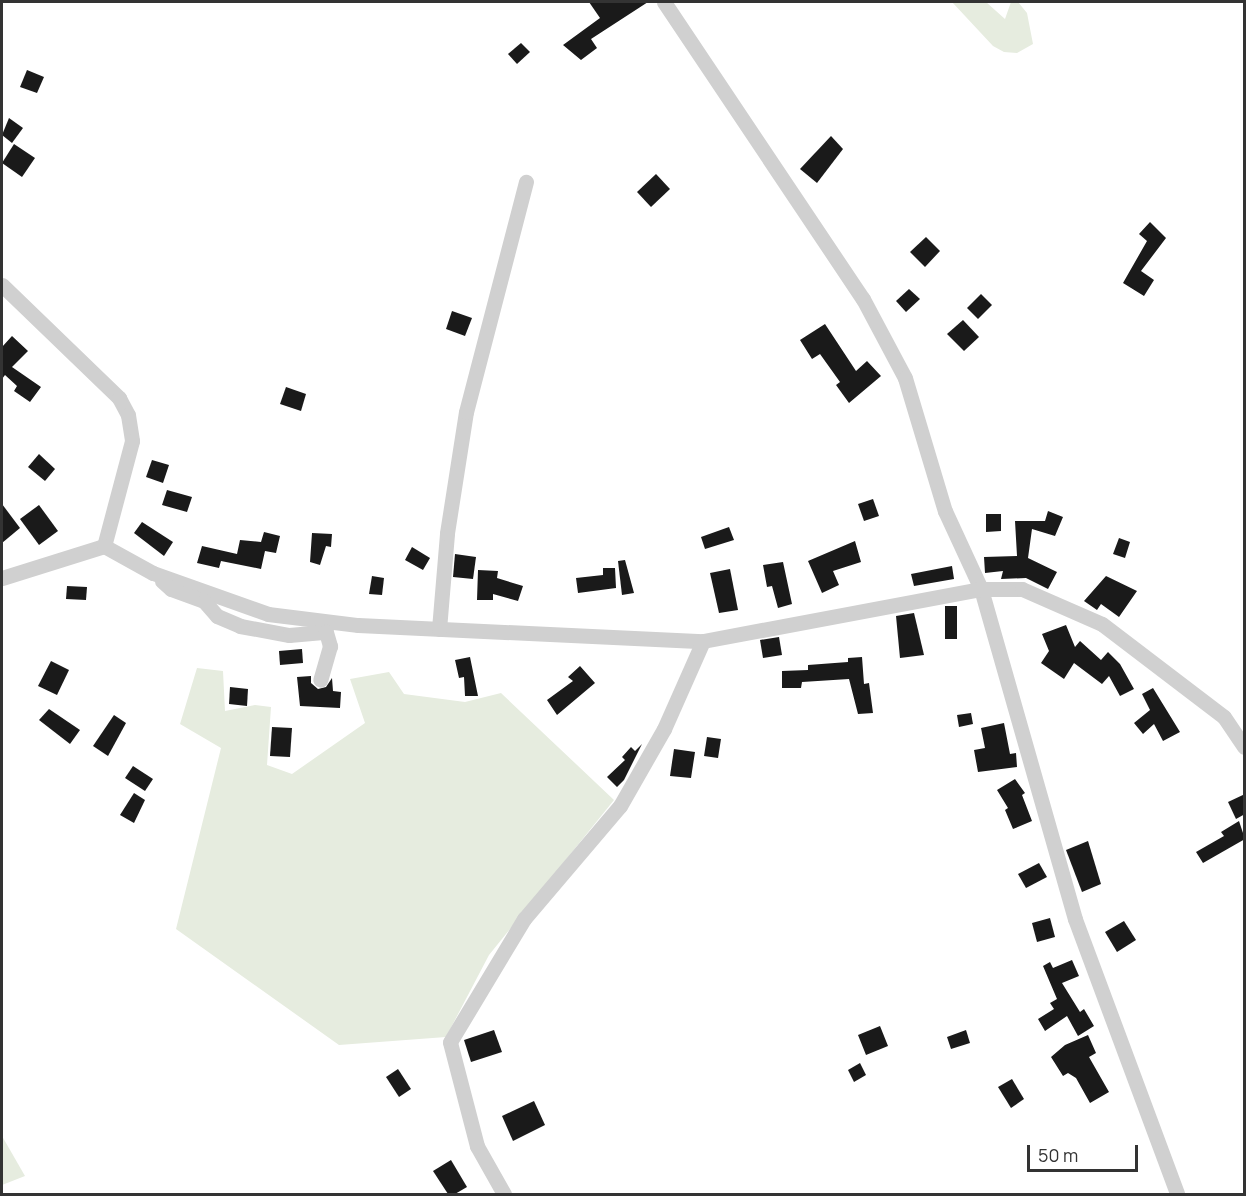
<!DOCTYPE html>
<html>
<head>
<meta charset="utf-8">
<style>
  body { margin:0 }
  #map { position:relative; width:1246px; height:1196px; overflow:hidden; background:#fff; font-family:Manrope,sans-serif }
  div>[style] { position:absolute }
  .green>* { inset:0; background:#e6ecdf }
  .building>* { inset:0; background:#1a1a1a }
  .minor>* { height:15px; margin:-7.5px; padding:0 7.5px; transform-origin:7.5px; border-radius:7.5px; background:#d0d0d0 }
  span { translate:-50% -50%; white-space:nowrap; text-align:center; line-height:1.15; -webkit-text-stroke:6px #fff; paint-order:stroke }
  .frame { position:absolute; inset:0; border:3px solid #333; pointer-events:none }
  .scale { position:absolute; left:1027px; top:1145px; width:111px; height:27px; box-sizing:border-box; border:3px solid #333; border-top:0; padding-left:8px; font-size:18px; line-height:21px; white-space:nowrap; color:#333; -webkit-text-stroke:4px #fff; paint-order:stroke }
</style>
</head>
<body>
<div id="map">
  <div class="green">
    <i style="clip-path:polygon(952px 2px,986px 2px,1005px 19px,1011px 2px,1018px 2px,1027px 13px,1033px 44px,1017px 53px,1004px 52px,993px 46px)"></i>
    <i style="clip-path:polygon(197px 668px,223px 671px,225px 711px,255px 705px,271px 707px,267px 765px,292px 774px,365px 723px,350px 679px,389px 672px,404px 694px,465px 702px,501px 693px,614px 800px,489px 955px,446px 1037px,339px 1045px,176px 929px,221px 748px,180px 724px)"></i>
    <i style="clip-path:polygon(2px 1136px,25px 1176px,2px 1185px)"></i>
  </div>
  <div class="building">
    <i style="clip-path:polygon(589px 2px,648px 2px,591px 39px,597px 48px,581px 60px,563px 45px,600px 18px)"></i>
    <i style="clip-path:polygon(521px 43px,530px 52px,517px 64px,508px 54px)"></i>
    <i style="clip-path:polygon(27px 70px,44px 77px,37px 93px,20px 87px)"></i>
    <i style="clip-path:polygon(9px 118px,23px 128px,12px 143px,2px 135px)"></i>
    <i style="clip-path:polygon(831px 136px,843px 149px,817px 183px,800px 169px)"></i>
    <i style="clip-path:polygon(14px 144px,35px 158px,22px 177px,2px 163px)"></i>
    <i style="clip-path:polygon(656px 174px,670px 189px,651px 207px,637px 192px)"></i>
    <i style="clip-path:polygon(1150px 222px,1166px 238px,1141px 271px,1154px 280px,1144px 296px,1123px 283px,1147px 241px,1139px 234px)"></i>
    <i style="clip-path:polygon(926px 237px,940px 251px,925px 267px,910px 252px)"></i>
    <i style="clip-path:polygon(909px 289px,920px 299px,906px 312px,896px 301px)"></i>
    <i style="clip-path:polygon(981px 294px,992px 305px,978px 319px,967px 308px)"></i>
    <i style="clip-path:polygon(452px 311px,472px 318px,465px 336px,446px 329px)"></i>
    <i style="clip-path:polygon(963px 320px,979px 337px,964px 351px,947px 334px)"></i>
    <i style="clip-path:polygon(825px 324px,856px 371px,867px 361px,881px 376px,849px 403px,836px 385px,840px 382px,820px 354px,812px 359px,800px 340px)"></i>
    <i style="clip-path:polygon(12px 336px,28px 351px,12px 367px,41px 387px,30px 402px,14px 391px,17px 386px,5px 375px,2px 379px,2px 347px)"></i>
    <i style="clip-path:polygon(286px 387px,306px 394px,301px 411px,280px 404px)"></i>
    <i style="clip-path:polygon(39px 454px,55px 469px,45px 481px,28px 467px)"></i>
    <i style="clip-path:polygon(152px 460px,169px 465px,163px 483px,146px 477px)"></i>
    <i style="clip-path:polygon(167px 490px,192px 497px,187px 512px,162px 505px)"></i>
    <i style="clip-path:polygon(873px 499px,879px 516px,864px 521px,858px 504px)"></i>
    <i style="clip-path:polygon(2px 504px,20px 528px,2px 543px)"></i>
    <i style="clip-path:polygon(39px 505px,58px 531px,39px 545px,20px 519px)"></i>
    <i style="clip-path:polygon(1048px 511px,1063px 517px,1055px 536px,1032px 529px,1028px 558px,1057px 572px,1048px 589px,1026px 578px,1001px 579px,1003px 571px,985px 573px,984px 557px,1017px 556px,1015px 521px,1045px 521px)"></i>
    <i style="clip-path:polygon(986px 514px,1001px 514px,1001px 531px,986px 532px)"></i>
    <i style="clip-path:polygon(142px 522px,173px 542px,164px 556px,134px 533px)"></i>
    <i style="clip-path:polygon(729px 527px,734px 540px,705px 549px,701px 537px)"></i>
    <i style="clip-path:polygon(264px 532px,280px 536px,276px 553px,265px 551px,261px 569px,221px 561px,219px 568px,197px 563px,202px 546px,237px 554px,240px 540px,261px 542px)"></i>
    <i style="clip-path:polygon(312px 533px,332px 534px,331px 547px,326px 546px,320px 565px,310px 562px)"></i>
    <i style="clip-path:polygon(1119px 538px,1130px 542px,1125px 558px,1113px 554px)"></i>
    <i style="clip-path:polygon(855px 541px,861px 562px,833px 571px,839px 585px,822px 593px,808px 561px)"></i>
    <i style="clip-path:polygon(412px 547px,430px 558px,423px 570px,405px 560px)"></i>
    <i style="clip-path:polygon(455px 554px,476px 557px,473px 579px,453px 577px)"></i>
    <i style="clip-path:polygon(625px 560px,634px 593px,622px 595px,618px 561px)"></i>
    <i style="clip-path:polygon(783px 562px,792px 604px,778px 608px,772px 586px,767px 587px,763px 565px)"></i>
    <i style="clip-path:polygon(952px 566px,954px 579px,914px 586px,911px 574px)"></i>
    <i style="clip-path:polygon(603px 568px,615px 568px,616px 588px,578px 593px,576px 578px,603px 575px)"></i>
    <i style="clip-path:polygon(730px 569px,738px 610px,719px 613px,710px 573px)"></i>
    <i style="clip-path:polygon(478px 570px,498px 571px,497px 578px,523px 586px,518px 601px,493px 594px,493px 600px,477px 600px)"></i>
    <i style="clip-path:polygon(372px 576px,384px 578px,382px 595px,369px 594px)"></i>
    <i style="clip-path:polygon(1106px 576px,1137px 591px,1119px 617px,1101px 604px,1097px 610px,1084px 601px)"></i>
    <i style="clip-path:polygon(67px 586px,87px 587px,86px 600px,66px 599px)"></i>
    <i style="clip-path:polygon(945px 606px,957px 606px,957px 639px,945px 639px)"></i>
    <i style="clip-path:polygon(914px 613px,924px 655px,900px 658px,896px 616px)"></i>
    <i style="clip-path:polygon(1066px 625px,1075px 647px,1080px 641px,1101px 660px,1108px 652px,1120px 664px,1134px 689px,1120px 696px,1109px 676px,1102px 684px,1074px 663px,1064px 679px,1041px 663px,1049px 651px,1042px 634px)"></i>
    <i style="clip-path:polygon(779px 637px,782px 655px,763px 658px,760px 640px)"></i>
    <i style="clip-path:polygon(302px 649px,303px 663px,280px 665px,279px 651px)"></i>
    <i style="clip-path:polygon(470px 657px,478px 696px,465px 696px,464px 677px,459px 678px,455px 660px)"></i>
    <i style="clip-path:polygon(862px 657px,864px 684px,869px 683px,873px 713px,858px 714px,849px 679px,802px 682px,801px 688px,782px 688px,782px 671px,808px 670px,808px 665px,848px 662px,848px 658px)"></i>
    <i style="clip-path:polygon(51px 661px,69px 670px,57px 695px,38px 686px)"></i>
    <i style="clip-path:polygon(580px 666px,595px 683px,557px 715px,547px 700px,573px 681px,568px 677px)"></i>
    <i style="clip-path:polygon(311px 676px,311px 683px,318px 689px,326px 687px,332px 678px,333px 691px,341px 692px,340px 708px,300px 706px,297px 677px)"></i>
    <i style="clip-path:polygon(230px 687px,248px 689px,247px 706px,229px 704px)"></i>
    <i style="clip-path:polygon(1153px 688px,1180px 732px,1163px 741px,1154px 724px,1143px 734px,1134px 723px,1150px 710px,1142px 694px)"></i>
    <i style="clip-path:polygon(49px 709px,80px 730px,70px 744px,39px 720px)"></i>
    <i style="clip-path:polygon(971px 713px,973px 724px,959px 727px,957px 715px)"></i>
    <i style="clip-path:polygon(114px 715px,126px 723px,108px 756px,93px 746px)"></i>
    <i style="clip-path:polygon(1004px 723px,1010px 754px,1016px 753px,1017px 767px,978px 772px,974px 750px,985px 748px,981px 728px)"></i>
    <i style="clip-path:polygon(272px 727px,292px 728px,290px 757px,270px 756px)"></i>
    <i style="clip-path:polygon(707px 737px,721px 739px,718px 758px,704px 756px)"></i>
    <i style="clip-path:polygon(642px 744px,624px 780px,617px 787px,607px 777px,625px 760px,622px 757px,631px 747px,635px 751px)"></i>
    <i style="clip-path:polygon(674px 749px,695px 752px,691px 778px,670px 776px)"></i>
    <i style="clip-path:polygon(133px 766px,153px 779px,145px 791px,125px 778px)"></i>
    <i style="clip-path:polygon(1015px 779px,1025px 793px,1022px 795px,1032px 821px,1013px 829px,1005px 810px,1008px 808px,997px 790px)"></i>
    <i style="clip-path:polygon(134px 793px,145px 800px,134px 823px,120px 815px)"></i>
    <i style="clip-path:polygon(1245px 794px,1245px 814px,1236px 819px,1228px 802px)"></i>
    <i style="clip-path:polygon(1239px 821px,1245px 839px,1203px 863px,1196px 852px,1224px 836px,1221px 832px)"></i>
    <i style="clip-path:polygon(1088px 841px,1101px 884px,1082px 892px,1066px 850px)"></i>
    <i style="clip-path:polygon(1039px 863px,1047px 877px,1026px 888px,1018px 874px)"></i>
    <i style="clip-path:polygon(1050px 918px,1055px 937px,1037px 942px,1032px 923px)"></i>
    <i style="clip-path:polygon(1124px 921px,1136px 940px,1117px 952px,1105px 932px)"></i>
    <i style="clip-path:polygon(1072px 960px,1079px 976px,1062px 983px,1080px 1012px,1084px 1009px,1094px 1026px,1078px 1036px,1067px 1016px,1045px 1031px,1038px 1019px,1054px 1009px,1050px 1003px,1057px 999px,1043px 966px,1050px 962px,1053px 968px)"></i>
    <i style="clip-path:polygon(880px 1026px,888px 1046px,866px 1055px,858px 1035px)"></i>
    <i style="clip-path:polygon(494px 1030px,502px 1052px,471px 1062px,464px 1040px)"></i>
    <i style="clip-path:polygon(966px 1030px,970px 1043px,951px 1049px,947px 1037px)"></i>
    <i style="clip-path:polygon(1088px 1035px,1096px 1053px,1089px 1057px,1109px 1092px,1090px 1103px,1076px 1078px,1068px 1073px,1063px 1076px,1051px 1057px,1065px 1045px)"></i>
    <i style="clip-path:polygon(860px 1063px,866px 1075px,854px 1082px,848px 1070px)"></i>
    <i style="clip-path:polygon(398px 1069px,411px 1089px,399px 1097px,386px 1077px)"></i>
    <i style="clip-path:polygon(1012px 1079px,1024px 1099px,1011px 1108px,998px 1087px)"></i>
    <i style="clip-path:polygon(534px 1101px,545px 1125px,513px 1141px,502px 1116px)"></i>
    <i style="clip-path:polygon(451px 1160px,467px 1187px,455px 1194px,448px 1194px,433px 1171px)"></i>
  </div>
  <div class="minor">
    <i style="left:664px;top:2px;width:358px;rotate:56.2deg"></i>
    <i style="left:863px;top:299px;width:89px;rotate:62deg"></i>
    <i style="left:905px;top:378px;width:139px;rotate:73.3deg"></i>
    <i style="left:945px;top:511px;width:86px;rotate:65.2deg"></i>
    <i style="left:981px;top:589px;width:343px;rotate:74.1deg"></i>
    <i style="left:1075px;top:919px;width:293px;rotate:69.6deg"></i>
    <i style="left:2px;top:285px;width:163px;rotate:44deg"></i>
    <i style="left:119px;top:398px;width:19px;rotate:62deg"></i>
    <i style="left:128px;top:415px;width:26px;rotate:81deg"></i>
    <i style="left:132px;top:441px;width:109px;rotate:104.9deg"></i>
    <i style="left:2px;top:578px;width:107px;rotate:-17.4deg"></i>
    <i style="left:104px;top:546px;width:56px;rotate:28.9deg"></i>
    <i style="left:153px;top:573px;width:122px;rotate:19.6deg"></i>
    <i style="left:268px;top:614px;width:91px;rotate:7deg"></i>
    <i style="left:358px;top:625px;width:345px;rotate:2.7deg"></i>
    <i style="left:703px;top:641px;width:283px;rotate:-10.6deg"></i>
    <i style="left:981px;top:589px;width:41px"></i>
    <i style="left:1022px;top:589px;width:87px;rotate:23.6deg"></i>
    <i style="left:1102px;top:624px;width:153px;rotate:37.3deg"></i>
    <i style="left:1224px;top:717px;width:36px;rotate:56deg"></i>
    <i style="left:162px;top:581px;width:12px;rotate:42deg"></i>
    <i style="left:171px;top:589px;width:35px;rotate:20deg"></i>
    <i style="left:204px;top:601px;width:20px;rotate:49deg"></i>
    <i style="left:217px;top:616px;width:25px;rotate:23deg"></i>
    <i style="left:240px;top:626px;width:50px;rotate:10.4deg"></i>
    <i style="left:289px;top:635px;width:37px;rotate:-5deg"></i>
    <i style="left:326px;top:632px;width:15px;rotate:74deg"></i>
    <i style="left:330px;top:646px;width:35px;rotate:106deg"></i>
    <i style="left:439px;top:629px;width:96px;rotate:-85.2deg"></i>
    <i style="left:447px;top:533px;width:122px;rotate:-81.1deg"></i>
    <i style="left:466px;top:412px;width:238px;rotate:-75.4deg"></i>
    <i style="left:504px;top:1194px;width:55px;rotate:-119.4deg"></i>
    <i style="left:477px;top:1146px;width:107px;rotate:-104.6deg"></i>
    <i style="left:450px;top:1042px;width:144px;rotate:-59deg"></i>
    <i style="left:524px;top:919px;width:148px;rotate:-49.7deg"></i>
    <i style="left:620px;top:806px;width:89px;rotate:-60.3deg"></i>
    <i style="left:664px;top:729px;width:96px;rotate:-66.1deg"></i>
  </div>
  <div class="frame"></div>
  <div class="scale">50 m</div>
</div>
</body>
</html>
